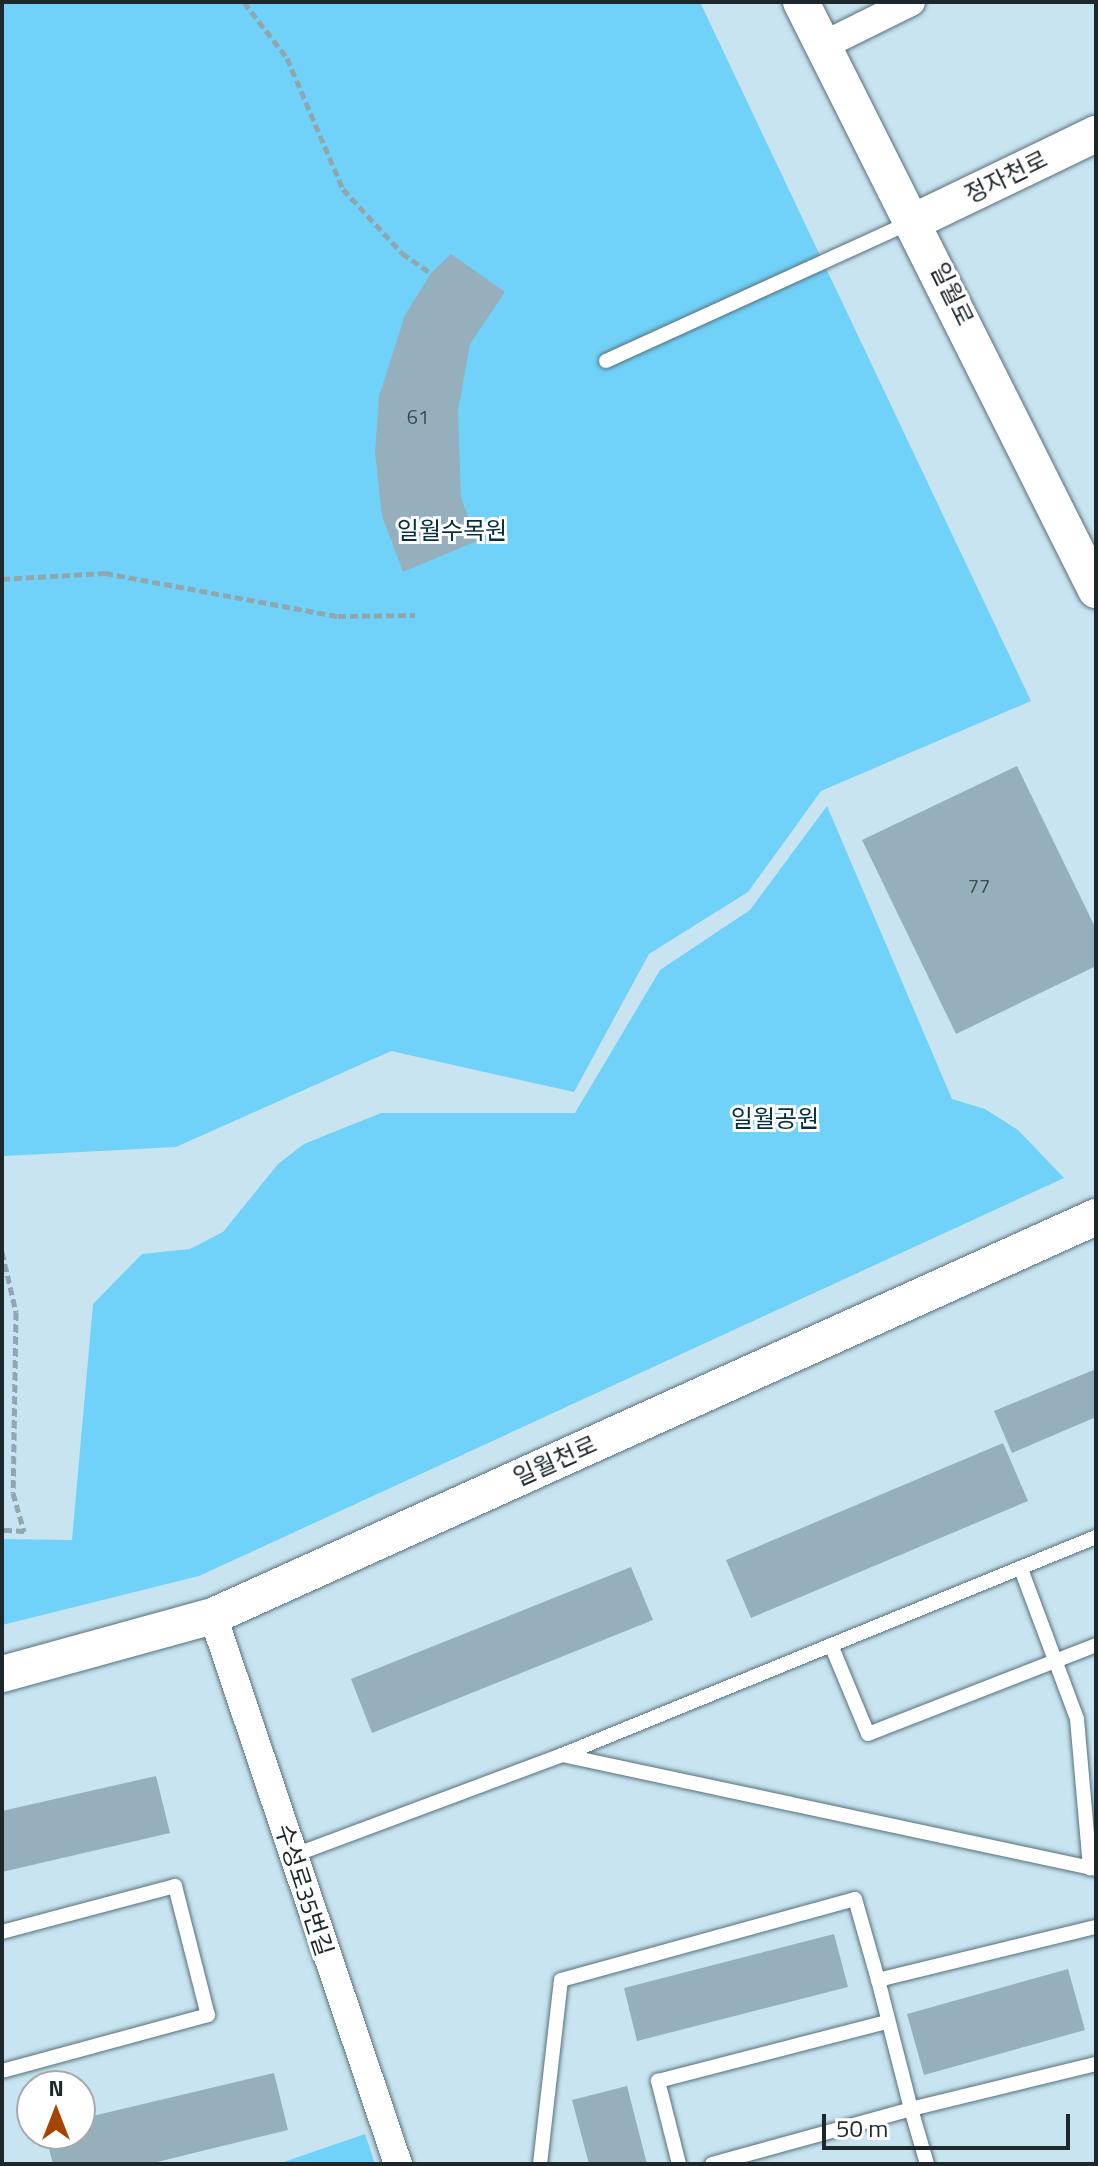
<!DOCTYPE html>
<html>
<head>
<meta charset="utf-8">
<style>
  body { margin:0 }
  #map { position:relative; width:1098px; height:2166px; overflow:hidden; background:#c8e4f0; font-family:"Titillium Web","Noto Sans KR",sans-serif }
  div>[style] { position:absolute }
  .green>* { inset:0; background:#71d2f9 }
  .building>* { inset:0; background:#95b0bc }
  .path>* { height:5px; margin-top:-2.5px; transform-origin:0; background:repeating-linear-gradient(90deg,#90a7b0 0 8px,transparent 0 12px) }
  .roads { filter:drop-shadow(0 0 2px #57707b) drop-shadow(0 0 2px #57707b) }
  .service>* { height:14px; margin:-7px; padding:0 7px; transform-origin:7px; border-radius:7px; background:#fff }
  .minor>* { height:28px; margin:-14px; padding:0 14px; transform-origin:14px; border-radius:14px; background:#fff }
  .tertiary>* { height:36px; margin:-18px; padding:0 18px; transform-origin:18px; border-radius:18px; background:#fff }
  span { translate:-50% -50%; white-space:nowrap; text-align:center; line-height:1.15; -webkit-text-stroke:6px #fff; paint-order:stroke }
  .number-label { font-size:20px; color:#3b4a51 }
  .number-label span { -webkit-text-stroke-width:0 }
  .street-label { font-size:24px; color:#1d282d }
  .park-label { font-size:24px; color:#013040 }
  .frame { position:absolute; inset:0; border:4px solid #1d282d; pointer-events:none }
  .north { position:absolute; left:16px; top:2070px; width:80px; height:80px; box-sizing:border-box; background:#fff; border:2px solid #a5a9ab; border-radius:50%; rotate:0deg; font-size:22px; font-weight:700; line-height:32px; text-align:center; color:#1d282d }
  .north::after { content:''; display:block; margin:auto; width:28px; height:36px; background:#a54400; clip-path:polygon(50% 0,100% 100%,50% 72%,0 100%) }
  .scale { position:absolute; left:822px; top:2114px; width:248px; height:36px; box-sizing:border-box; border:4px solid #1d282d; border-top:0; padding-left:10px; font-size:24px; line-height:28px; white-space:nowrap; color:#1d282d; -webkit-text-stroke:6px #fff; paint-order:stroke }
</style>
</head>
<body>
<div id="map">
  <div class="green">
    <i style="clip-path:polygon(2px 2px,700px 2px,1031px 701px,821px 791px,748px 892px,649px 954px,574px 1092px,391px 1051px,176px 1147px,4px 1156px)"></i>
    <i style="clip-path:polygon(827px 806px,952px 1099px,985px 1109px,1018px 1130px,1064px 1178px,199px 1576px,2px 1625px,2px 1539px,72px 1540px,93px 1304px,142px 1254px,190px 1249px,223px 1232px,278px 1164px,304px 1144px,381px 1113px,575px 1113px,660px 970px,750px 910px)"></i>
    <i style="clip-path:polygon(365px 2134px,375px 2164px,278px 2164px)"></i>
  </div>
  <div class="building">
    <i style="clip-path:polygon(451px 254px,505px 292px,470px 344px,458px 411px,461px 497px,477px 541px,403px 572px,382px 516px,375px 453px,379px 396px,405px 315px,431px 273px)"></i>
    <i style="clip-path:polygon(1017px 766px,1096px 929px,1096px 966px,956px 1034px,862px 840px)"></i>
    <i style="clip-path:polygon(1096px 1369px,1096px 1417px,1012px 1453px,994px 1411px)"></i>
    <i style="clip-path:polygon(1003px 1443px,1028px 1501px,751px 1618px,726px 1560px)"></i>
    <i style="clip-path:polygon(631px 1567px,653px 1620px,372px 1733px,351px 1679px)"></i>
    <i style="clip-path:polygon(156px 1776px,170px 1833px,2px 1872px,2px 1811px)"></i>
    <i style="clip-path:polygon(834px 1934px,848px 1987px,637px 2041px,624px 1988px)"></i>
    <i style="clip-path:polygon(1068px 1969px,1085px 2030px,924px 2075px,907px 2014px)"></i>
    <i style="clip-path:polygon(274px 2073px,288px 2130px,149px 2164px,53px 2164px,45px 2134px,80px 2134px,80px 2119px)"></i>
    <i style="clip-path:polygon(627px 2086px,647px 2164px,589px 2164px,572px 2100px)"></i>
  </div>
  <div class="path">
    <i style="left:244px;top:2px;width:71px;rotate:52.5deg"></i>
    <i style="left:287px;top:58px;width:142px;rotate:66.9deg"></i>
    <i style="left:343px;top:189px;width:87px;rotate:47.3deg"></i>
    <i style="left:402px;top:253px;width:35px;rotate:35deg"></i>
    <i style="left:2px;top:579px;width:103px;rotate:-3.3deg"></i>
    <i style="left:105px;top:573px;width:237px;rotate:10.5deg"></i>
    <i style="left:338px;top:616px;width:77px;rotate:-0.7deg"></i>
    <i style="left:2px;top:1252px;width:62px;rotate:76.9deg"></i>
    <i style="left:16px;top:1312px;width:181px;rotate:90.9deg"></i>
    <i style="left:13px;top:1493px;width:40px;rotate:74deg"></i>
    <i style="left:24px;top:1531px;width:22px;rotate:-177deg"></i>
  </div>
  <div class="roads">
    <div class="service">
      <i style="left:606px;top:361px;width:335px;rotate:-24.5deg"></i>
      <i style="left:1021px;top:1569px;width:160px;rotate:69.5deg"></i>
      <i style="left:1077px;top:1719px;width:150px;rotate:85deg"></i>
      <i style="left:831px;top:1645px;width:96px;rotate:67.4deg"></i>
      <i style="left:868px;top:1734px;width:245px;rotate:-21.3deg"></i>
      <i style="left:562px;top:1755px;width:546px;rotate:12.05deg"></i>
      <i style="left:292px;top:1856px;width:288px;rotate:-20.5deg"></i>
      <i style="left:562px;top:1755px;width:577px;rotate:-22.21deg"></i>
      <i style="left:2px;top:1932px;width:179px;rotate:-14.9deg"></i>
      <i style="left:175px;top:1886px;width:133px;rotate:75.7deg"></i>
      <i style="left:208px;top:2015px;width:213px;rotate:164.8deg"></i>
      <i style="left:540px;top:2164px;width:185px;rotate:-83.5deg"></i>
      <i style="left:561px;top:1980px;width:305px;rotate:-15.4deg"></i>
      <i style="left:855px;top:1899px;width:84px;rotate:74.1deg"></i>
      <i style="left:679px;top:2164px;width:86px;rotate:-104.2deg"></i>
      <i style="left:658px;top:2081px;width:236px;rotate:-14.5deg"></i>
      <i style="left:712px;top:2164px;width:206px;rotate:-15.4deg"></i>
      <i style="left:911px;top:2109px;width:133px;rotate:-104.3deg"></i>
      <i style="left:878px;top:1980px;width:224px;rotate:-13.7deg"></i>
      <i style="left:927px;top:2164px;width:57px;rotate:-106.2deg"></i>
      <i style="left:911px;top:2109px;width:190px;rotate:-13.7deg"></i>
    </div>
    <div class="minor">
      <i style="left:824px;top:45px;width:97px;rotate:-26.3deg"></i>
      <i style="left:213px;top:1616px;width:578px;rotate:71.35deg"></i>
    </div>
    <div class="tertiary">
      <i style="left:801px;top:2px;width:658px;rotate:63.36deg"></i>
      <i style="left:915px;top:221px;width:201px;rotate:-25.7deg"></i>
      <i style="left:2px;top:1674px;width:219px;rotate:-15.4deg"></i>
      <i style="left:213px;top:1616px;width:969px;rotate:-24.32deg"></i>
    </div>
  </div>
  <div class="number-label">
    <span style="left:418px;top:416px">61</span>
    <span style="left:979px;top:885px">77</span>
  </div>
  <div class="street-label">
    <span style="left:1006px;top:177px;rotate:-26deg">정자천로</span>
    <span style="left:952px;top:294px;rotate:64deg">일월로</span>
    <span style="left:555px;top:1461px;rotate:-24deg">일월천로</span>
    <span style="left:304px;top:1890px;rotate:72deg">수성로35번길</span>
  </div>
  <div class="park-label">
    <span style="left:452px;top:531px">일월수목원</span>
    <span style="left:775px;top:1119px">일월공원</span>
  </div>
  <div class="frame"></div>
  <div class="north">N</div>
  <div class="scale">50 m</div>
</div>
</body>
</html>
